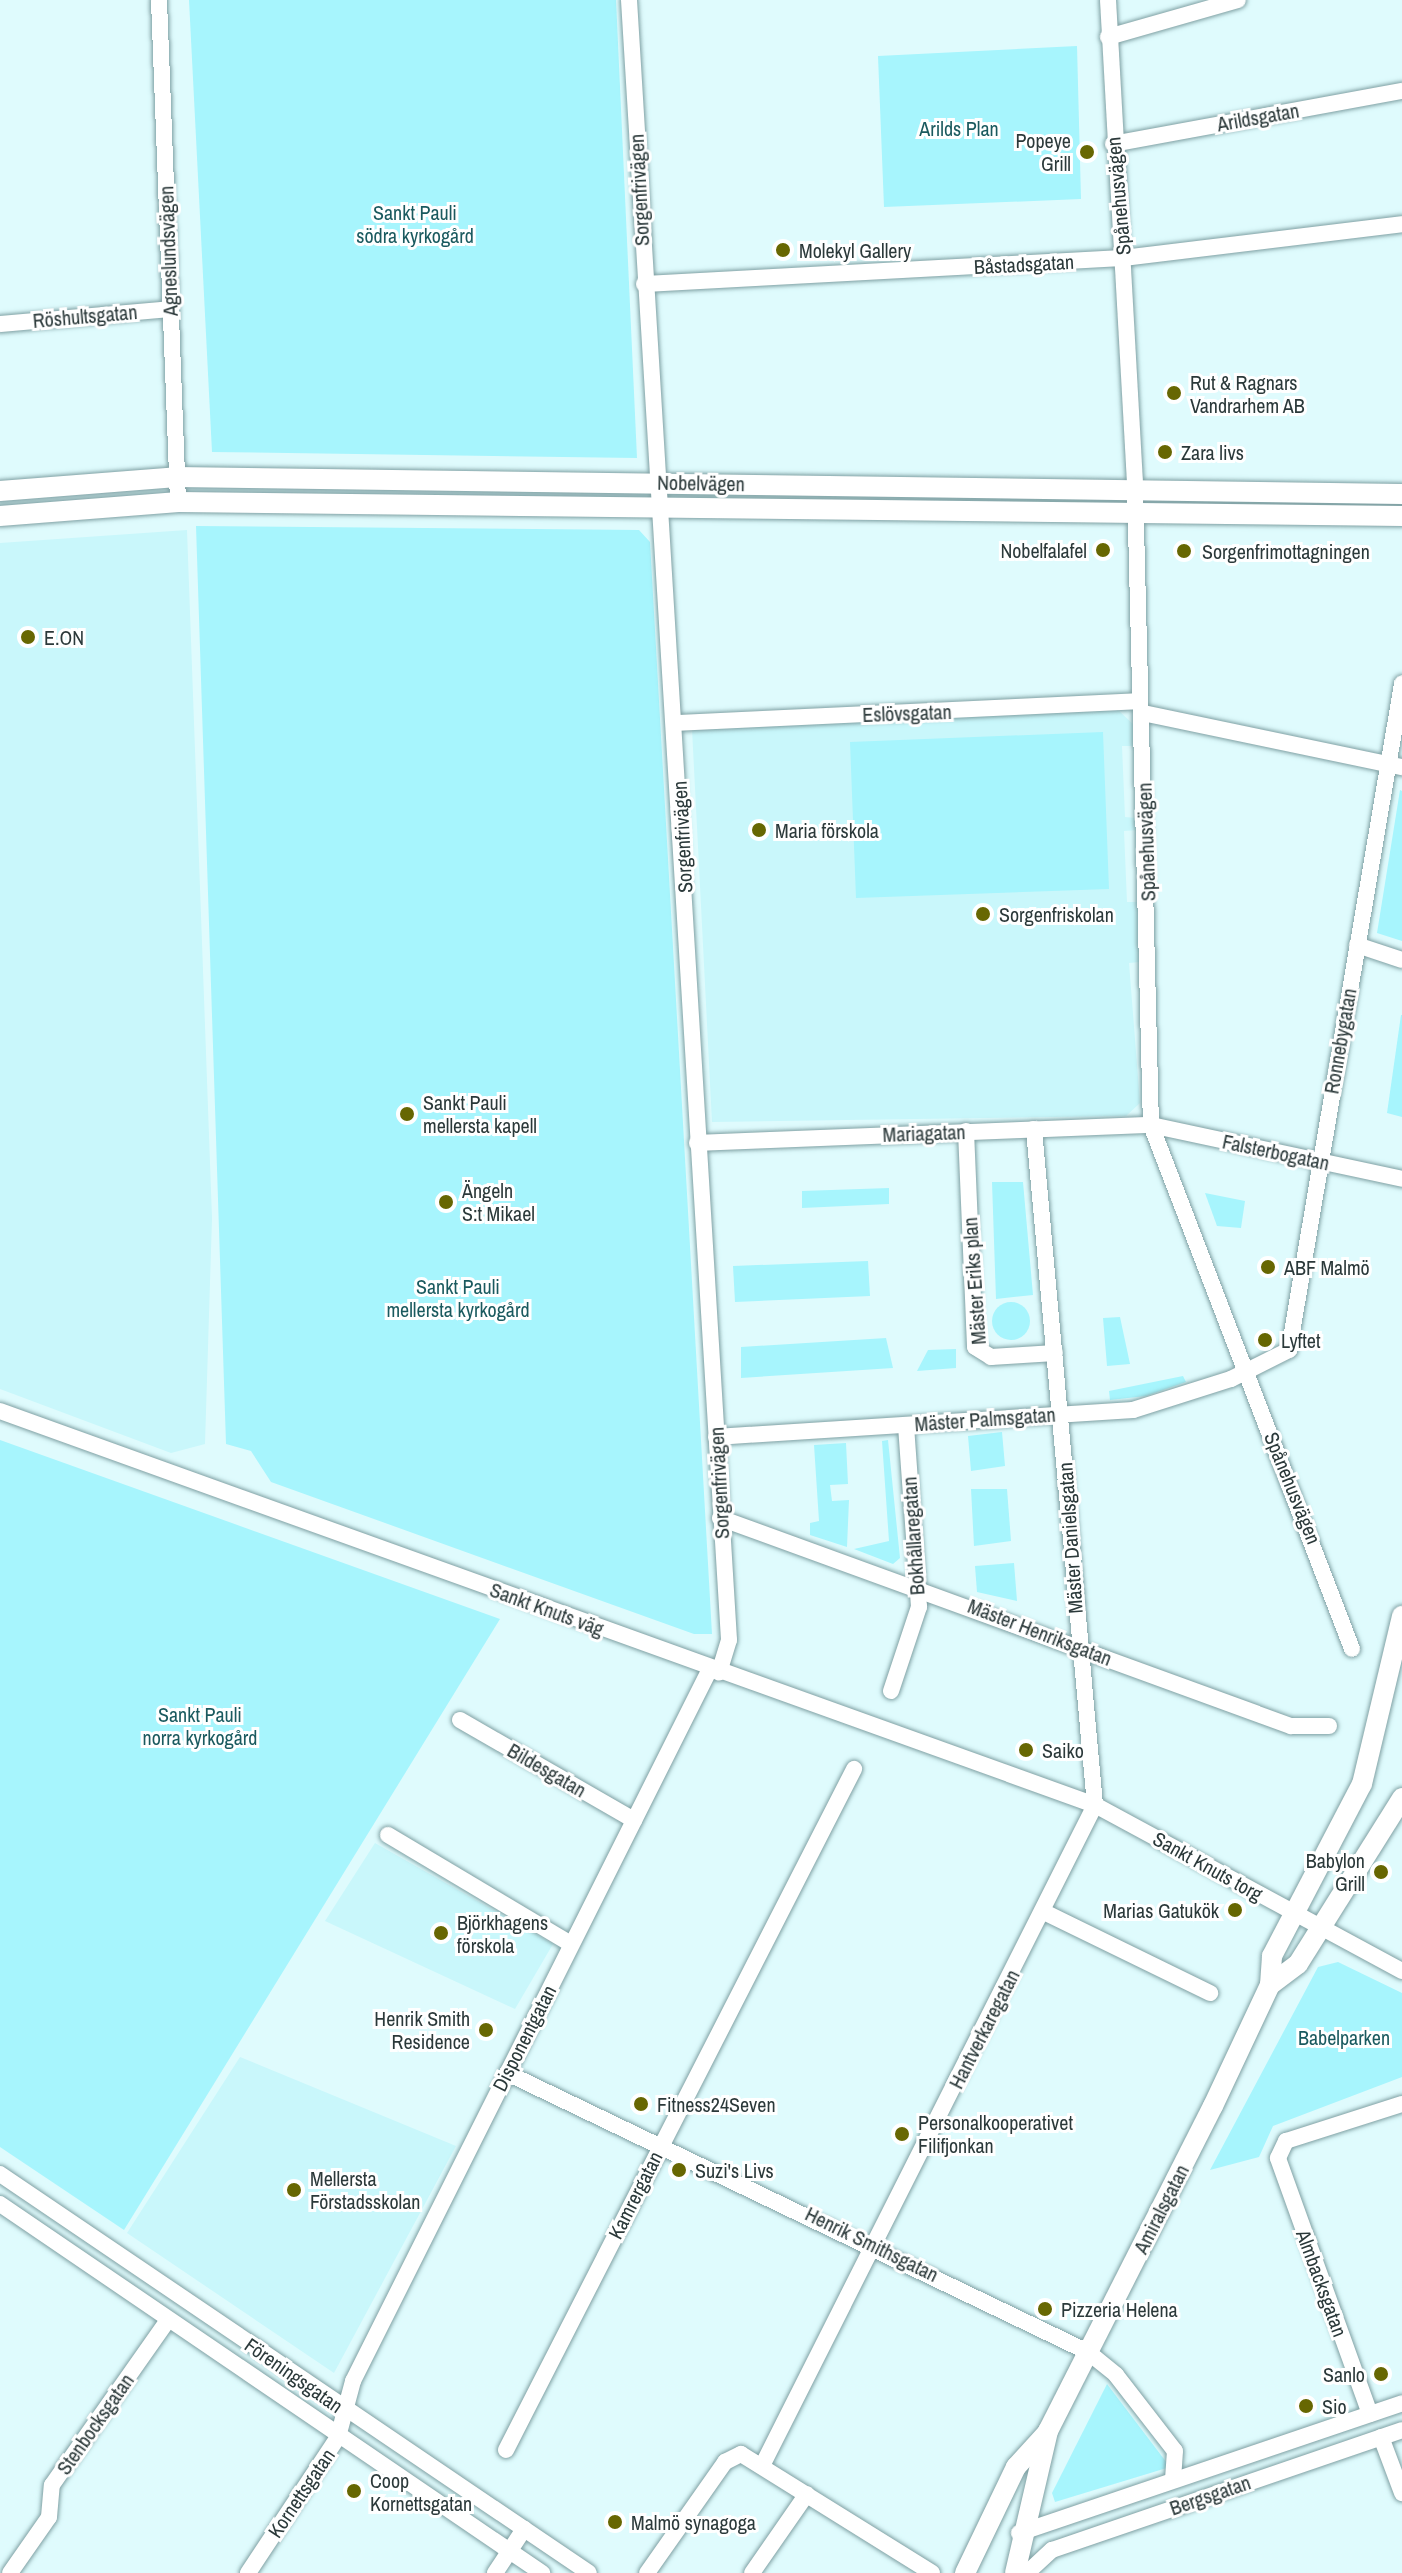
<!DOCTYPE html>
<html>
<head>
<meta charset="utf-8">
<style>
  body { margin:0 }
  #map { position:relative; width:1402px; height:2573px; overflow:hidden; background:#dffbfd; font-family:"Archivo Narrow",sans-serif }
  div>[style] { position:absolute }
  .built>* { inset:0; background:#c9f7fb }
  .green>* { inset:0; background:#a7f5fd }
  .round { border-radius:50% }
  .roads { filter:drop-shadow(0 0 2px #7fa0a3) drop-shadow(0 0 2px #7fa0a3) }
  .minor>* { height:16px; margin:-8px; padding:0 8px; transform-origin:8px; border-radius:8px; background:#fff }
  .major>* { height:20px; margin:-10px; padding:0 10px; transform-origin:10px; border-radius:10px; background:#fff }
  .dots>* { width:22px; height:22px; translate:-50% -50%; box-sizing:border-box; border:4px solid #fff; border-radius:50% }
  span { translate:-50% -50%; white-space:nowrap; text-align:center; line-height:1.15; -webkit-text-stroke:6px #fff; paint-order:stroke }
  .street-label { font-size:20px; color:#2b393a }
  .park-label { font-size:20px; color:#1a5a5f }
  .poi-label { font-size:20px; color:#2b393a }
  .right { translate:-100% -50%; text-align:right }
  .left { translate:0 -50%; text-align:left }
</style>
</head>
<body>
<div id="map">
  <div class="built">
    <i style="clip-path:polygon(187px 530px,212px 1218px,205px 1444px,171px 1453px,0 1389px,0 543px)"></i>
    <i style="clip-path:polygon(1118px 710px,1133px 724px,1133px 746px,1122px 746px,1125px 817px,1136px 818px,1137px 830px,1124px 831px,1127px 902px,1138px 902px,1140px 962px,1129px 963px,1140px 1103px,1126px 1116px,712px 1122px,692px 729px)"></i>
    <i style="clip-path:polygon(375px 1843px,553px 1944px,515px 2009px,325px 1921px)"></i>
    <i style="clip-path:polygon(240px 2057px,456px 2146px,334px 2373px,127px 2233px)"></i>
  </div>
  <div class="green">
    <i style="clip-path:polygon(189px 0,616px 0,637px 458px,212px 452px)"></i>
    <i style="clip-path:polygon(1077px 46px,1081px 199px,884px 207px,878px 56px)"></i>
    <i style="clip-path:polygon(196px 526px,639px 530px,650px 542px,712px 1634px,694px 1634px,271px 1482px,251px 1451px,226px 1444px)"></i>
    <i style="clip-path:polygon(1103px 732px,1109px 889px,856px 898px,850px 742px)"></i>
    <i style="clip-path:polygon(1400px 790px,1402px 791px,1402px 941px,1377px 933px)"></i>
    <i style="clip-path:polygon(1401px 1015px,1402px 1015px,1402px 1117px,1387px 1113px)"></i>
    <i style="clip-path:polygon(992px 1182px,1023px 1182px,1033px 1295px,996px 1299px)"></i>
    <i style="clip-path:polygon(889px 1188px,889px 1204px,802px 1208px,802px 1191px)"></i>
    <i style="clip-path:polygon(1205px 1193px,1245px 1201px,1241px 1228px,1217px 1226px)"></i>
    <i style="clip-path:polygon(868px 1261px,870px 1296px,735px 1302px,733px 1266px)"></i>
    <i class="round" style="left:992px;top:1302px;width:38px;height:38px"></i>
    <i style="clip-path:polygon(1120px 1317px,1130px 1364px,1107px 1366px,1103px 1318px)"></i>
    <i style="clip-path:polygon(886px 1338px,893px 1368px,741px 1378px,741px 1347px)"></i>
    <i style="clip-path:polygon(956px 1349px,956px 1368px,917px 1371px,928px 1350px)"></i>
    <i style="clip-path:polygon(1183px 1376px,1186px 1382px,1146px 1396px,1110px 1400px,1109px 1391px)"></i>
    <i style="clip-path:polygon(1002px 1432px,1005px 1466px,971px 1471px,968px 1436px)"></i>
    <i style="clip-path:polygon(0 1440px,500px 1619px,124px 2230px,0 2147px)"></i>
    <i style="clip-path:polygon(888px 1440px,900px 1558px,893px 1564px,854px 1549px,889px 1541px,882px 1441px)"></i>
    <i style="clip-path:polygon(846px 1443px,848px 1484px,830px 1485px,832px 1501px,849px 1500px,847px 1547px,810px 1535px,810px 1523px,819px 1521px,814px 1445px)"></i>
    <i style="clip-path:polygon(971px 1489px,1007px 1489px,1011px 1541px,974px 1546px)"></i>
    <i style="clip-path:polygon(1014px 1563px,1017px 1601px,977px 1592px,975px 1566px)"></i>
    <i style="clip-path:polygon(1338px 1962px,1402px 1993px,1402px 2077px,1273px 2126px,1259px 2157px,1210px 2170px,1318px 1967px)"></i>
    <i style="clip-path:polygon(1107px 2384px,1170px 2467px,1055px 2502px,1052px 2493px)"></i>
  </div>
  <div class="roads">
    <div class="minor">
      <i style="left:159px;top:0;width:502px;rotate:87.83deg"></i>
      <i style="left:629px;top:0;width:1643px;rotate:86.51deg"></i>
      <i style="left:729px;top:1640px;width:34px;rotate:107deg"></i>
      <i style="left:1108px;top:0;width:487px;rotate:86.8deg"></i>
      <i style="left:1135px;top:486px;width:639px;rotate:88.57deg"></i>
      <i style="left:1151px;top:1125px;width:561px;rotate:69.01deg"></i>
      <i style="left:1108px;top:37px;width:135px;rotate:-15.9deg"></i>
      <i style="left:1113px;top:144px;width:294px;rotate:-10.4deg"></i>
      <i style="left:644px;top:284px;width:480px;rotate:-3.1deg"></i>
      <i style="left:1123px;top:258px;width:281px;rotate:-6.9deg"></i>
      <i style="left:0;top:324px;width:171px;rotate:-5deg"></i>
      <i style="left:1143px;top:713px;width:265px;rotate:11.8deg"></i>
      <i style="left:676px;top:723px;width:464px;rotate:-2.7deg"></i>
      <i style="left:1357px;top:945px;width:47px;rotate:18.4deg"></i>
      <i style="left:966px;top:1131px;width:216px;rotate:87.6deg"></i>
      <i style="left:975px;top:1347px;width:19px;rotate:32deg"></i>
      <i style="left:991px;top:1357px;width:64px;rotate:-3.6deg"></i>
      <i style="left:697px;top:1143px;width:454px;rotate:-2.3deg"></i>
      <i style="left:1151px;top:1125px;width:257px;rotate:12.1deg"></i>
      <i style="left:0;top:1411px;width:1164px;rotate:19.79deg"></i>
      <i style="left:1095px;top:1805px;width:349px;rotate:28.4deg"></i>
      <i style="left:716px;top:1437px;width:418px;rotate:-3.7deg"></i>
      <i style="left:1133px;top:1410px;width:103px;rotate:-17.6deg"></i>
      <i style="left:1231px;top:1379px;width:65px;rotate:-26.6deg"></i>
      <i style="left:1289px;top:1350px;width:676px;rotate:-80.37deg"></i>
      <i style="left:720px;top:1518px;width:608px;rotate:20.02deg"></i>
      <i style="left:1291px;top:1726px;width:38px"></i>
      <i style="left:891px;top:1691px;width:89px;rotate:-71.6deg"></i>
      <i style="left:919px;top:1607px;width:182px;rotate:-94.1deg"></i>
      <i style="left:460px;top:1720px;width:201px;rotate:29.9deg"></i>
      <i style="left:388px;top:1835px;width:213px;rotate:30.8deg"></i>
      <i style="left:1044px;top:1912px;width:185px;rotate:26deg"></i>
      <i style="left:507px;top:2073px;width:645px;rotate:25.65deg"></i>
      <i style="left:1088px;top:2352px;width:36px;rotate:39deg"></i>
      <i style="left:1116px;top:2375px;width:96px;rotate:52.2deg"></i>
      <i style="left:1175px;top:2451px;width:29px;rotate:94deg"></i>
      <i style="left:0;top:2174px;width:711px;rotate:34.11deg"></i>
      <i style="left:0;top:2204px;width:656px;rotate:34.25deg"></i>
      <i style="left:1370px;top:2414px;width:272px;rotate:-109.8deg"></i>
      <i style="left:1278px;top:2158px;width:19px;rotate:-65deg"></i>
      <i style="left:1286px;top:2141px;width:122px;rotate:-17.7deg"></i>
      <i style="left:1381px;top:2437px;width:60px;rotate:69.4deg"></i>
      <i style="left:506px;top:2450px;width:765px;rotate:-62.93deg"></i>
      <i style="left:762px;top:2466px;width:740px;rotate:-63.26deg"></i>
      <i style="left:1095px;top:1805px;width:679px;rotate:-95.16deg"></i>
      <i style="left:1019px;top:2533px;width:404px;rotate:-18.7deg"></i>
      <i style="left:10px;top:2573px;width:68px;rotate:-55.1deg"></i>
      <i style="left:49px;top:2517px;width:32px;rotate:-85deg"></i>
      <i style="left:52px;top:2485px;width:202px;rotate:-54.9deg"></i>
      <i style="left:248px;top:2573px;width:163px;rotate:-56.5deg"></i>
      <i style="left:338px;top:2437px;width:58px;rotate:-75deg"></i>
      <i style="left:353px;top:2381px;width:796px;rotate:-63.37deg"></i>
      <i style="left:495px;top:2573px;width:53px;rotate:-56.6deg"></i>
      <i style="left:647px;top:2573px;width:136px;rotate:-54.9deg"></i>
      <i style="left:725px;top:2462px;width:18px;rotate:-27deg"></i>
      <i style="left:741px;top:2454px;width:225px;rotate:31.9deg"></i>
      <i style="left:752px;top:2573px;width:96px;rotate:-55.2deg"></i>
      <i style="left:1027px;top:2573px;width:34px;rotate:-43deg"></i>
      <i style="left:1052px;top:2550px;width:370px;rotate:-18.9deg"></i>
    </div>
    <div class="major">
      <i style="left:0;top:491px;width:177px;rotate:-4.5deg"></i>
      <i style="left:176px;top:477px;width:1226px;rotate:0.79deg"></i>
      <i style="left:0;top:516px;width:179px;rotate:-4.5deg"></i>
      <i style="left:178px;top:502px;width:1224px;rotate:0.66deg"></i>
      <i style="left:1270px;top:1985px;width:35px;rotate:-37deg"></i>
      <i style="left:1298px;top:1964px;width:196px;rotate:-57.9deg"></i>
      <i style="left:965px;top:2573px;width:118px;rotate:-64.3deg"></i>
      <i style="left:1016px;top:2467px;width:45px;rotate:-47.7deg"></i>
      <i style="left:1015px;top:2573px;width:146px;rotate:-76.9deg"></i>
      <i style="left:1048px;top:2431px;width:364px;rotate:-63.1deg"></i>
      <i style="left:1213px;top:2106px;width:134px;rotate:-64.8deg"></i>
      <i style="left:1270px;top:1985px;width:29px;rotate:-86deg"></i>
      <i style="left:1272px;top:1956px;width:194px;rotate:-62.4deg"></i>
      <i style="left:1362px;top:1784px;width:173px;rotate:-76.6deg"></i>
    </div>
  </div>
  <div class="dots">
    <i style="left:1087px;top:152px;background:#676702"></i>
    <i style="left:783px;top:250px;background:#676702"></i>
    <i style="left:1174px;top:393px;background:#676702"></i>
    <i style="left:1165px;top:452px;background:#676702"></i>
    <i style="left:1103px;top:550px;background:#676702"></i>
    <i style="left:1184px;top:551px;background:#676702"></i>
    <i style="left:28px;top:637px;background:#676702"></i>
    <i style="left:759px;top:830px;background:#676702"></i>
    <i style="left:983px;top:914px;background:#676702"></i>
    <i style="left:407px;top:1114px;background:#676702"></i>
    <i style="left:446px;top:1202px;background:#676702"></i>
    <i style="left:1268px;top:1267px;background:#676702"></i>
    <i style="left:1265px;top:1340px;background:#676702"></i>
    <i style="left:1026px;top:1750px;background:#676702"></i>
    <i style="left:1381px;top:1872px;background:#676702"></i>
    <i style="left:1235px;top:1910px;background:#676702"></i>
    <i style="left:441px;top:1933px;background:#676702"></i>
    <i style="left:486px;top:2030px;background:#676702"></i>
    <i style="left:641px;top:2104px;background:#676702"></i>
    <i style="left:902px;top:2134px;background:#676702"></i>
    <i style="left:679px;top:2170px;background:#676702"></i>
    <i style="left:294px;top:2190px;background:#676702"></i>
    <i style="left:1045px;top:2309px;background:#676702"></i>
    <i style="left:1381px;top:2374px;background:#676702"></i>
    <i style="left:1306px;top:2406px;background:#676702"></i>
    <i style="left:354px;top:2491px;background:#676702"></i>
    <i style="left:615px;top:2522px;background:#676702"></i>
  </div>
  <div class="street-label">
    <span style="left:1258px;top:117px;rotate:-10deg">Arildsgatan</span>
    <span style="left:639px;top:190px;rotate:-93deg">Sorgenfrivägen</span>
    <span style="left:1118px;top:196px;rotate:-95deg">Spånehusvägen</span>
    <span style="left:168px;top:251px;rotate:-92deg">Agneslundsvägen</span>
    <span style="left:1024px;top:264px;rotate:-3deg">Båstadsgatan</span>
    <span style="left:85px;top:316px;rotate:-5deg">Röshultsgatan</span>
    <span style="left:701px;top:483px;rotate:1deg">Nobelvägen</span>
    <span style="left:907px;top:713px;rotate:-2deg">Eslövsgatan</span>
    <span style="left:682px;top:837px;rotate:-93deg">Sorgenfrivägen</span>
    <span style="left:1146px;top:842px;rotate:-92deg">Spånehusvägen</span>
    <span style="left:1340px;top:1041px;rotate:-80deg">Ronnebygatan</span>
    <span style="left:924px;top:1133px;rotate:-2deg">Mariagatan</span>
    <span style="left:1276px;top:1152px;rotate:12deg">Falsterbogatan</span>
    <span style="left:974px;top:1281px;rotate:-94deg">Mäster Eriks plan</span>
    <span style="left:985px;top:1419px;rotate:-4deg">Mäster Palmsgatan</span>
    <span style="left:719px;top:1483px;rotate:-93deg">Sorgenfrivägen</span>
    <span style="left:1293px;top:1488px;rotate:68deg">Spånehusvägen</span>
    <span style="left:913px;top:1536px;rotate:-94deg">Bokhållaregatan</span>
    <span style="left:1070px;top:1538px;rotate:-94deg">Mäster Danielsgatan</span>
    <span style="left:547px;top:1609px;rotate:20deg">Sankt Knuts väg</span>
    <span style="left:1040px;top:1632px;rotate:21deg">Mäster Henriksgatan</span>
    <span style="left:547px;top:1770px;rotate:30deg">Bildesgatan</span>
    <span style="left:1208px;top:1866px;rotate:29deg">Sankt Knuts torg</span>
    <span style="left:984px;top:2029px;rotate:-63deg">Hantverkaregatan</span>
    <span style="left:524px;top:2038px;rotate:-63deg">Disponentgatan</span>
    <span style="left:635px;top:2195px;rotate:-63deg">Kamrergatan</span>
    <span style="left:1161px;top:2209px;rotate:-63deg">Amiralsgatan</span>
    <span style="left:872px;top:2244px;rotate:26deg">Henrik Smithsgatan</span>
    <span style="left:1322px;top:2283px;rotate:70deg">Almbacksgatan</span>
    <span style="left:294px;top:2375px;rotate:35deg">Föreningsgatan</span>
    <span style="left:95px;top:2424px;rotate:-55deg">Stenbocksgatan</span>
    <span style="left:301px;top:2493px;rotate:-56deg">Kornettsgatan</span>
    <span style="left:1210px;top:2495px;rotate:-19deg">Bergsgatan</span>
  </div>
  <div class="park-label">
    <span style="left:959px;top:128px">Arilds Plan</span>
    <span style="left:415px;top:224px">Sankt Pauli<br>södra kyrkogård</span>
    <span style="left:458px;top:1298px">Sankt Pauli<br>mellersta kyrkogård</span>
    <span style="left:200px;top:1726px">Sankt Pauli<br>norra kyrkogård</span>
    <span style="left:1344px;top:2037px">Babelparken</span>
  </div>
  <div class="poi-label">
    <span class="right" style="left:1071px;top:152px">Popeye<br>Grill</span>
    <span class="left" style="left:799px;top:250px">Molekyl Gallery</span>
    <span class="left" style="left:1190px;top:394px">Rut &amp; Ragnars<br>Vandrarhem AB</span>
    <span class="left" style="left:1181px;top:452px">Zara livs</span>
    <span class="right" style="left:1087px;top:550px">Nobelfalafel</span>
    <span class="left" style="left:1202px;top:551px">Sorgenfrimottagningen</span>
    <span class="left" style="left:44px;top:637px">E.ON</span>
    <span class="left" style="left:775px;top:830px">Maria förskola</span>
    <span class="left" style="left:999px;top:914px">Sorgenfriskolan</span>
    <span class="left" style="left:423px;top:1114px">Sankt Pauli<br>mellersta kapell</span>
    <span class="left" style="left:462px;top:1202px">Ängeln<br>S:t Mikael</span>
    <span class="left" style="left:1284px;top:1267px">ABF Malmö</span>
    <span class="left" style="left:1281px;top:1340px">Lyftet</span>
    <span class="left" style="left:1042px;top:1750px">Saiko</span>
    <span class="right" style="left:1365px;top:1872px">Babylon<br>Grill</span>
    <span class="right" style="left:1219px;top:1910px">Marias Gatukök</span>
    <span class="left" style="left:457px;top:1934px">Björkhagens<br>förskola</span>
    <span class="right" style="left:470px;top:2030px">Henrik Smith<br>Residence</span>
    <span class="left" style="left:657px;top:2104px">Fitness24Seven</span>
    <span class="left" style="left:918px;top:2134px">Personalkooperativet<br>Filifjonkan</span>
    <span class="left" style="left:695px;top:2170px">Suzi's Livs</span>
    <span class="left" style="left:310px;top:2190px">Mellersta<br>Förstadsskolan</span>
    <span class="left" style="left:1061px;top:2309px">Pizzeria Helena</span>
    <span class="right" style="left:1365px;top:2374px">Sanlo</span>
    <span class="left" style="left:1322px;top:2406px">Sio</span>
    <span class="left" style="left:370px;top:2492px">Coop<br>Kornettsgatan</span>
    <span class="left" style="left:631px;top:2522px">Malmö synagoga</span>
  </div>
</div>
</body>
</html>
